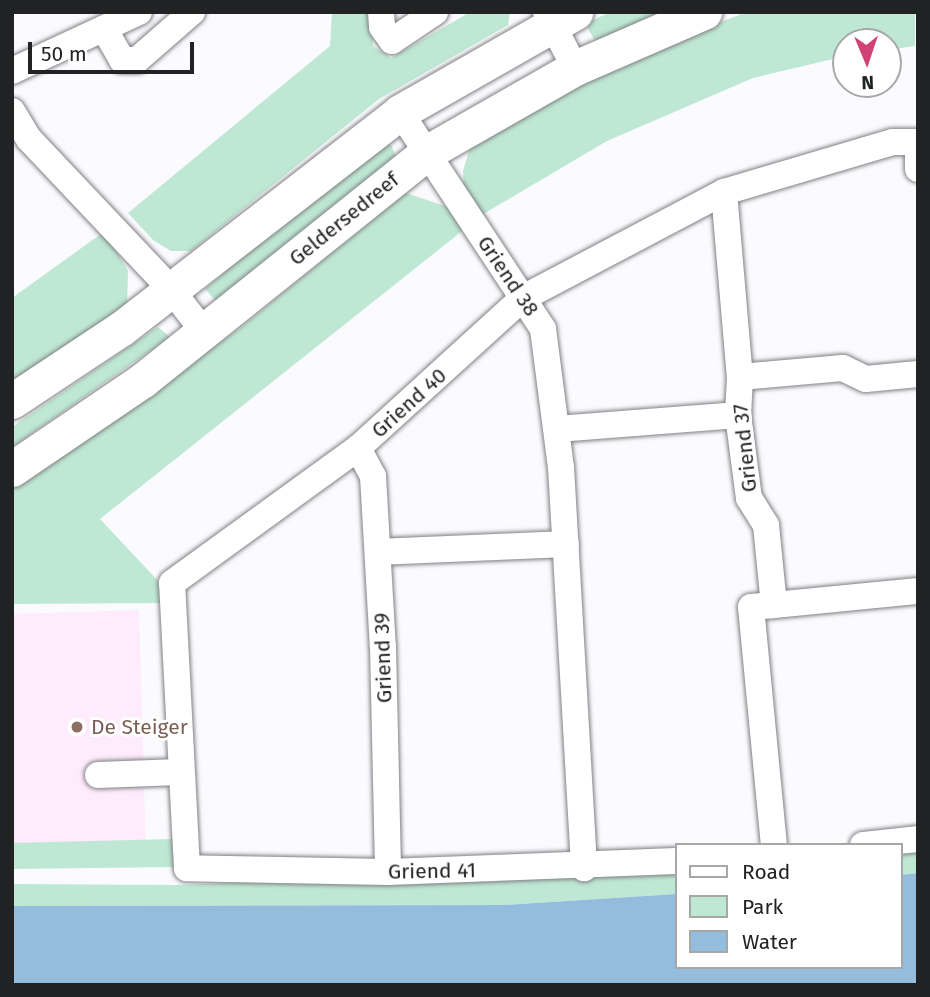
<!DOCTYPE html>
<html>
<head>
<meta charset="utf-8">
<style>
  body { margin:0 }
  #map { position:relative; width:930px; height:997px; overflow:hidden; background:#fbfbff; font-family:"Fira Sans",sans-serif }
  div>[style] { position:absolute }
  .education>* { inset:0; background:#feebfc }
  .green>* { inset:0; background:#bee8d4 }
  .water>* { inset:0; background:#94bddd }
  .roads { filter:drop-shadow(0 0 2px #818184) drop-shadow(0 0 2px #818184) }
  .minor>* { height:26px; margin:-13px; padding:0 13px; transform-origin:13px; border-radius:13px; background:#fff }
  .major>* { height:35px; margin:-17.5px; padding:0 17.5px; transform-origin:17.5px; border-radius:17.5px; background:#fff }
  .dots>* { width:19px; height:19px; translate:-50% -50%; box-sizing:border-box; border:4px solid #fff; border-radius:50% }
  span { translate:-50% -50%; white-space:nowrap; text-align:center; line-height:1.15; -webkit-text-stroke:6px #fff; paint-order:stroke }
  .street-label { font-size:21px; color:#212223 }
  .education-label { font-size:21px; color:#785e54 }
  .left { translate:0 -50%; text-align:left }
  .frame { position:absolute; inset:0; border:14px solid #212223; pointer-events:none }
  .legend { position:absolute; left:675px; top:843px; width:228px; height:126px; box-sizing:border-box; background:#fff; border:2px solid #a6a7a7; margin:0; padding:9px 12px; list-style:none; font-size:21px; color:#212223 }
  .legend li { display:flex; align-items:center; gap:14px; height:35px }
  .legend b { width:35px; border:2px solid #a6a7a7 }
  .north { position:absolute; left:832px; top:28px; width:70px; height:70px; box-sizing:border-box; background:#fff; border:2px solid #a6a7a7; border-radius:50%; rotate:178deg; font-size:19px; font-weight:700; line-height:28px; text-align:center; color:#212223 }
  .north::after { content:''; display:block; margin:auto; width:24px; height:32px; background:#d04374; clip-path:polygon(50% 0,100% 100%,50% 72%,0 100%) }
  .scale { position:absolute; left:28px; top:42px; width:166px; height:32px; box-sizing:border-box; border:4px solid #212223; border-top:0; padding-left:9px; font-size:21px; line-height:24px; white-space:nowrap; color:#212223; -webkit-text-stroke:5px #fff; paint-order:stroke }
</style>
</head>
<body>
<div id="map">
  <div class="education">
    <i style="clip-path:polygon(139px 610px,146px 853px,12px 855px,12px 614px)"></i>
  </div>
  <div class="green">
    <i style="clip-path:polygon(332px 12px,372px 12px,373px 46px,391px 58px,470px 12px,510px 12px,508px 25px,379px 99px,191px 251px,171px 251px,153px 240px,128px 213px,330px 46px)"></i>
    <i style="clip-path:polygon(610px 12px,663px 12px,596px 42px,585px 24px)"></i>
    <i style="clip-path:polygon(747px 12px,915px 12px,915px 46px,888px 50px,888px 42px,846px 42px,846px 56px,753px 78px,607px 141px,480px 216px,464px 188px,463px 171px,471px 144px,508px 116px,667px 42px)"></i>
    <i style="clip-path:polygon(381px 141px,391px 145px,397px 159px,219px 304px,205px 289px)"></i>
    <i style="clip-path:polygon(406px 193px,448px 207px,466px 228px,100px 519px,162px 585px,162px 603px,12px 604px,12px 487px,239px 329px)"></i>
    <i style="clip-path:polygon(105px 231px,128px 271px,127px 306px,12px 390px,12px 298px)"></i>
    <i style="clip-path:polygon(158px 327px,170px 337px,12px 447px,12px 427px)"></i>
    <i style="clip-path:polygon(173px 839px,174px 867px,12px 869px,12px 843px)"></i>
    <i style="clip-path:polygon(918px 845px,918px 873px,900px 875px,900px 847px)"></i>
    <i style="clip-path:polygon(676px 867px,676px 894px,505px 905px,12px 906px,12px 884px,175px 885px)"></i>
  </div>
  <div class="water">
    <i style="clip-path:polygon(918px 873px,918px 985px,12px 985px,12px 906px,505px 905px,676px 894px,676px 967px,900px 967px,900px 875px)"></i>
  </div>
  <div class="roads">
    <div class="minor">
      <i style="left:381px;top:12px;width:15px;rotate:86deg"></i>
      <i style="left:382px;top:27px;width:17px;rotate:54deg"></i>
      <i style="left:392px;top:41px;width:52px;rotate:-34deg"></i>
      <i style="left:546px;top:12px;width:63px;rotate:62.6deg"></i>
      <i style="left:106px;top:32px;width:32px;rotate:60deg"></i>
      <i style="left:122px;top:60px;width:15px"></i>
      <i style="left:137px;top:60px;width:73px;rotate:-41.1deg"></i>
      <i style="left:12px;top:71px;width:140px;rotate:-24.9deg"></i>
      <i style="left:12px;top:111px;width:33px;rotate:59deg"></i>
      <i style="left:29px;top:139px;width:205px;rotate:46.6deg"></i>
      <i style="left:170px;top:288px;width:56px;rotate:52.3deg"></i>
      <i style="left:400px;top:112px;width:260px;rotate:56.6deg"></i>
      <i style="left:543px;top:329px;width:139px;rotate:82.6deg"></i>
      <i style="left:561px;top:467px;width:402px;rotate:86.7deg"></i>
      <i style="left:918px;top:151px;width:18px;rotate:90deg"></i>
      <i style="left:724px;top:192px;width:186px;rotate:85.1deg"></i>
      <i style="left:740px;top:377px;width:38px;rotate:93deg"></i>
      <i style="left:738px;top:415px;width:84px;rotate:82.5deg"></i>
      <i style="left:749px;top:498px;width:32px;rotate:58deg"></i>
      <i style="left:766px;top:525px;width:80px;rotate:84.3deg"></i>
      <i style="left:774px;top:605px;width:23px;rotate:175deg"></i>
      <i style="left:751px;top:607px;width:239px;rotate:84.5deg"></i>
      <i style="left:740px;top:377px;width:103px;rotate:-5deg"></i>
      <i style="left:843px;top:368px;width:25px;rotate:26deg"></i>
      <i style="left:866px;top:379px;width:52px;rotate:-5.5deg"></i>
      <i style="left:557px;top:429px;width:182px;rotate:-4.4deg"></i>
      <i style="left:358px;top:448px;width:32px;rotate:62deg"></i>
      <i style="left:373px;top:476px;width:171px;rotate:86.7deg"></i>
      <i style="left:383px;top:647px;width:225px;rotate:88.7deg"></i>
      <i style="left:378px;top:552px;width:188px;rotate:-2.4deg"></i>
      <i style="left:774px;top:605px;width:145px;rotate:-5.6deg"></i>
      <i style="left:98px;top:775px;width:82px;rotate:-2.1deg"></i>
      <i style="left:863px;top:845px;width:55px;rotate:-6.2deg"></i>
      <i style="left:676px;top:861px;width:288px;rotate:177.8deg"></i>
      <i style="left:388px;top:872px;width:201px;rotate:-178.9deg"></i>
      <i style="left:187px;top:868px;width:285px;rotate:-93deg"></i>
      <i style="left:172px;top:583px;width:230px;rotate:-36deg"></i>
      <i style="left:358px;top:448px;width:223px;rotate:-42.3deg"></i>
      <i style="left:523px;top:298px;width:227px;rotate:-27.8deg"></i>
      <i style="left:724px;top:192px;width:176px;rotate:-16.5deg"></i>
      <i style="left:893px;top:142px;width:25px"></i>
    </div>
    <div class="major">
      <i style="left:12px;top:401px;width:132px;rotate:-33.6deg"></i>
      <i style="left:122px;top:328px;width:352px;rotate:-37.8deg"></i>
      <i style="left:400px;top:112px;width:202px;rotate:-29.7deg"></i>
      <i style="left:12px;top:469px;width:158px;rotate:-34.2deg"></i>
      <i style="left:143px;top:380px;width:363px;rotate:-38.7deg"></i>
      <i style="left:426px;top:153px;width:172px;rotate:-29.7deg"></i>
      <i style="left:575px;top:68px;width:141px;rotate:-23.5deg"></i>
    </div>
  </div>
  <div class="dots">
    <i style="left:77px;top:727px;background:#8d6e63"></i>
  </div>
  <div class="street-label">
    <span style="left:344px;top:219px;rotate:-39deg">Geldersedreef</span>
    <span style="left:508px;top:276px;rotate:56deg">Griend 38</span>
    <span style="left:409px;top:403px;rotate:-42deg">Griend 40</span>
    <span style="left:745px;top:448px;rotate:-96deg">Griend 37</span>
    <span style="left:383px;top:658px;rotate:-92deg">Griend 39</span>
    <span style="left:432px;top:871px;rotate:-1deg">Griend 41</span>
  </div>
  <div class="education-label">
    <span class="left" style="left:91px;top:727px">De Steiger</span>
  </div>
  <div class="frame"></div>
  <ul class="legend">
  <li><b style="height:9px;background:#fff"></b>Road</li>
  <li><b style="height:19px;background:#bee8d4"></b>Park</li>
  <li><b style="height:19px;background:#94bddd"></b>Water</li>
  </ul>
  <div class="north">N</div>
  <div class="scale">50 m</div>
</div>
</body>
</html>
